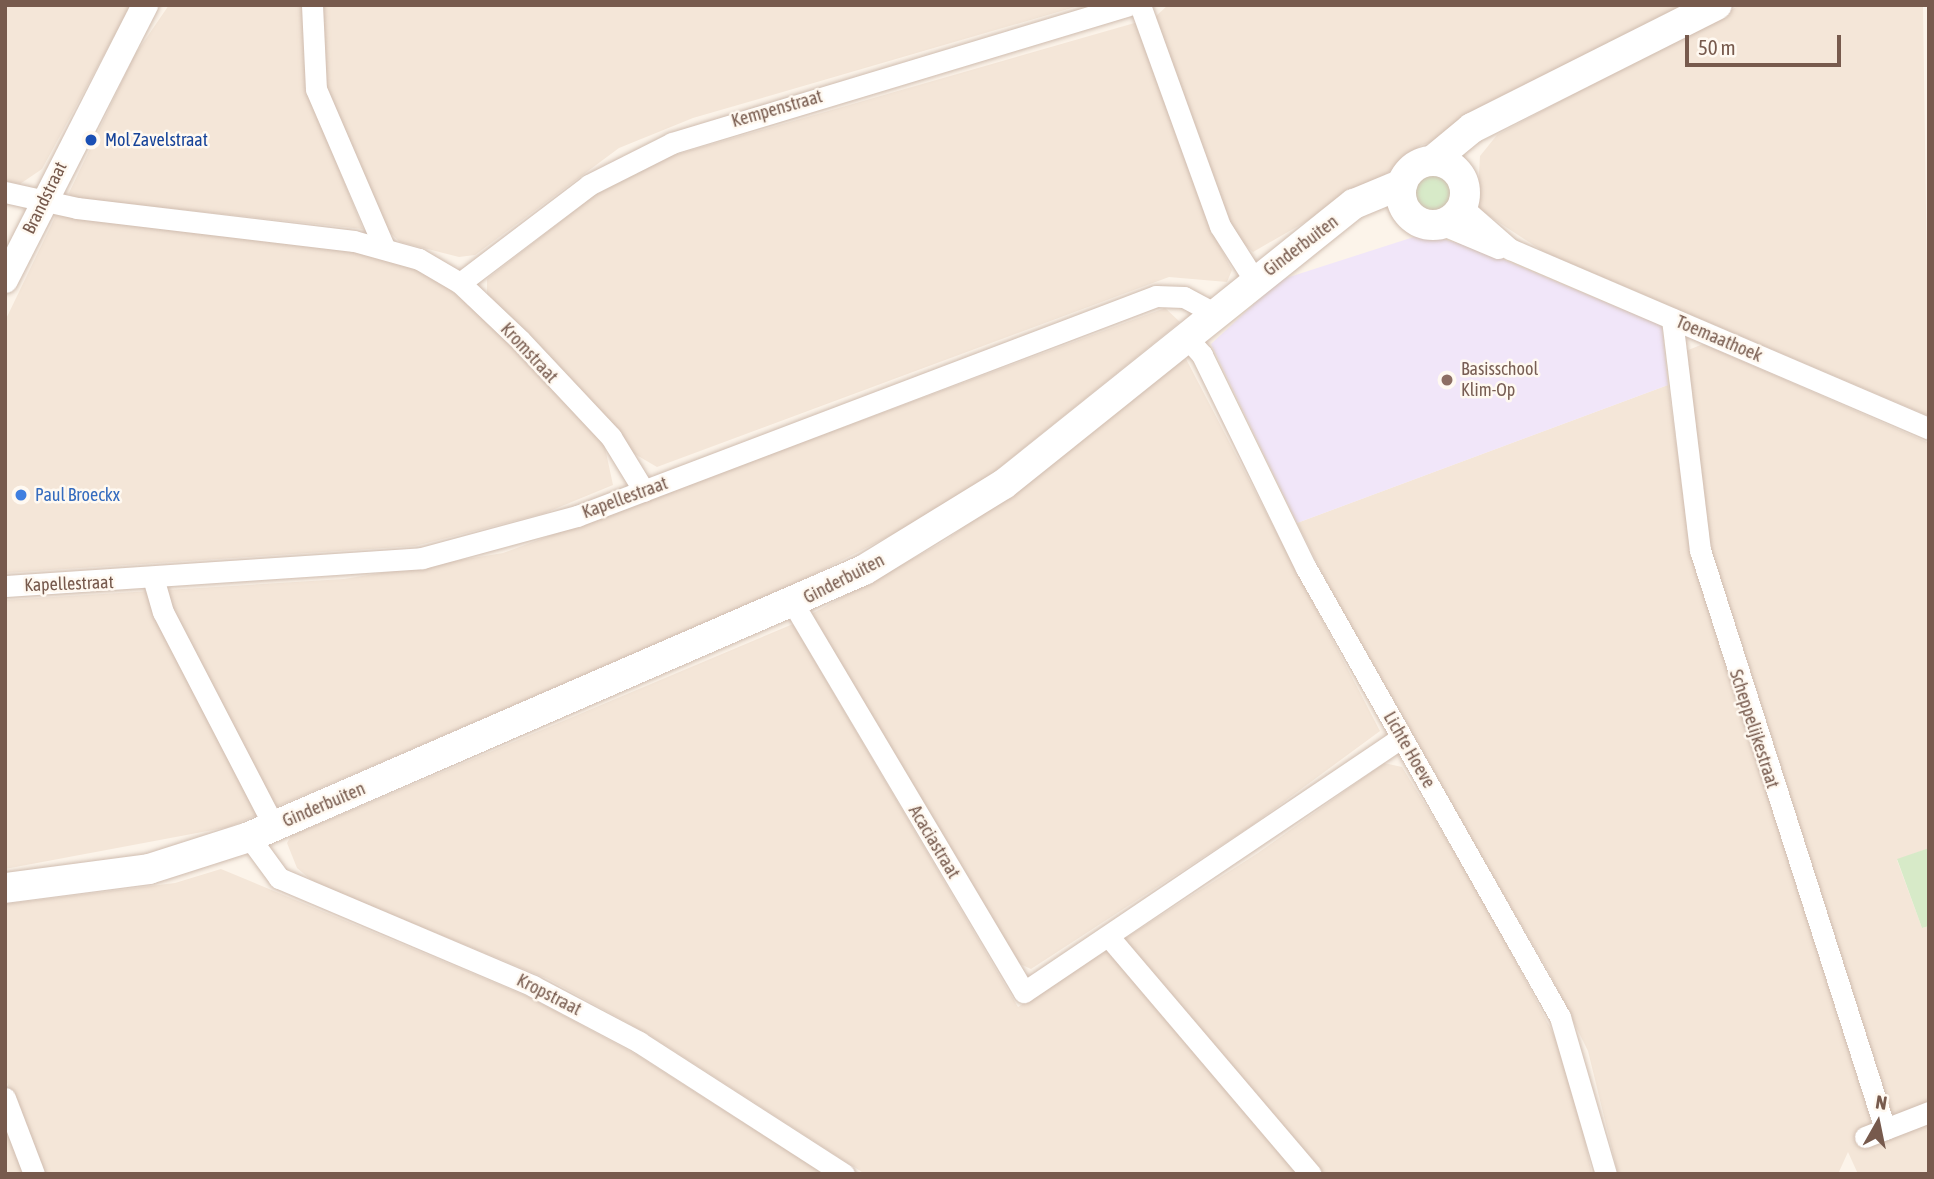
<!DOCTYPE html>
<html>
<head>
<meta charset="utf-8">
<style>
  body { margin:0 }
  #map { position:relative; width:1934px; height:1179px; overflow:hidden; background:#fcf4ea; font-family:"Asap Condensed",sans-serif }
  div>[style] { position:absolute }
  .residential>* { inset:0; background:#f4e6d8 }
  .education>* { inset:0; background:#f1e6f9 }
  .green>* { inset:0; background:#d7eac8 }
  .round { border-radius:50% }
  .roads { filter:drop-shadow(0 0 2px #cfbcaf) drop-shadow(0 0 2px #cfbcaf) }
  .minor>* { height:21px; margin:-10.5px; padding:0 10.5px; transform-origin:10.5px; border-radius:10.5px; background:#fff }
  .tertiary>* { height:26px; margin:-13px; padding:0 13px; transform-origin:13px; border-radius:13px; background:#fff }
  .secondary>* { height:30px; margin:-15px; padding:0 15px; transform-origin:15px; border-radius:15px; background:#fff }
  .secondary>.ring { margin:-15px; padding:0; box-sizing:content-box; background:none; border:30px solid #fff; border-radius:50% }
  .dots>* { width:19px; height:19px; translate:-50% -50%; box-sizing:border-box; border:4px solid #fff9f1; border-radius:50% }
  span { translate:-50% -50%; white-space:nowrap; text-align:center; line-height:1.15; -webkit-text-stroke:5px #fff9f1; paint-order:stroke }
  .street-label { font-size:18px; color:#775a4d }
  .transit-label { font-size:18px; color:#164399 }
  .left { translate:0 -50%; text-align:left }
  .education-label { font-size:18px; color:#785e54 }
  .shop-label { font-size:18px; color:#366cbe }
  .frame { position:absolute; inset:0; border:7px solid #775a4d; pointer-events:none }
  .north { position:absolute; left:1843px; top:1088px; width:70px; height:70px; -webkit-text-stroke:5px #fff9f1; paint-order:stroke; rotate:9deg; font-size:19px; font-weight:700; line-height:28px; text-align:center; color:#775a4d }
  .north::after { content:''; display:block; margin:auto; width:24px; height:32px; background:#775a4d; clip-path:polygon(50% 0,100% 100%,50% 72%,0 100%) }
  .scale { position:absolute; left:1685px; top:35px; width:156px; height:32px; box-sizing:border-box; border:4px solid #775a4d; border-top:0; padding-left:9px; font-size:21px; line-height:24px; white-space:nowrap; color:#775a4d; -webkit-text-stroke:5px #fff9f1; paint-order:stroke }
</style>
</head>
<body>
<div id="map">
  <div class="residential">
    <i style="clip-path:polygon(5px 5px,131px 5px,42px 169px,20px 184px,5px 181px)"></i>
    <i style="clip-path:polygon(169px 5px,307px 5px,304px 61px,311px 99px,363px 229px,72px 198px,69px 193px,134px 56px)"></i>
    <i style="clip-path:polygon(318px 5px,1082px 5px,693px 118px,619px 148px,475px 255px,459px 257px,400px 242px,387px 230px,327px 101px)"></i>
    <i style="clip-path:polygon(1168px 5px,1689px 5px,1445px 139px,1421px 145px,1380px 179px,1253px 252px,1230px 231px,1154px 18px)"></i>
    <i style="clip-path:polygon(1740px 5px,1923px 5px,1929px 416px,1544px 252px,1477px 208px,1480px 156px,1497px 135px)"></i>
    <i style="clip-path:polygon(1138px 22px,1210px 227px,1232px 270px,1227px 282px,1169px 277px,657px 467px,633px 453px,487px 294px,487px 279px,597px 193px,657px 160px)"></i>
    <i style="clip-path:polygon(56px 215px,364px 252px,415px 269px,446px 286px,527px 355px,604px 443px,613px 485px,545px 513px,415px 546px,5px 573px,5px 321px)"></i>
    <i style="clip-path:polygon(1165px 308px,1180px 322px,994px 472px,925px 518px,785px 589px,229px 827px,5px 869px,5px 600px,344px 579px,503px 553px)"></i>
    <i style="clip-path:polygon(1703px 344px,1929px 443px,1929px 848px,1897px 860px,1922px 928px,1929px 926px,1929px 1107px,1894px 1115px,1890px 1110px,1709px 550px,1686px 351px)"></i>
    <i style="clip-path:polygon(1185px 357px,1380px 731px,1251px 826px,1031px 969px,1020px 964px,806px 617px,945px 541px)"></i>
    <i style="clip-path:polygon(1668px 385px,1692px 558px,1878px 1142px,1929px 1123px,1929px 1174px,1858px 1174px,1848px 1152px,1838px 1174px,1618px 1174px,1588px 1051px,1549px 972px,1362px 652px,1297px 523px)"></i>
    <i style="clip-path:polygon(793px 624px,1018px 1007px,1258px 853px,1384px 763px,1402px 767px,1485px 902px,1568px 1062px,1592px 1174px,865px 1174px,648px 1034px,548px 979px,315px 883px,297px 868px,287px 843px,291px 836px)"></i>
    <i style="clip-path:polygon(221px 869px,531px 998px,637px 1055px,824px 1174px,40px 1174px,5px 1077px,5px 904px,175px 883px)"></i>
    <i style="clip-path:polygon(5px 1125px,24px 1174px,5px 1174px)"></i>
  </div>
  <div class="education">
    <i style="clip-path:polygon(1423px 234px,1476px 248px,1662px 326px,1668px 385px,1297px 523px,1211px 344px,1280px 280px)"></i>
  </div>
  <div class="green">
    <i class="round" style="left:1414px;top:174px;width:38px;height:38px"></i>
    <i style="clip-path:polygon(1929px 848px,1929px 926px,1922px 928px,1897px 859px)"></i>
  </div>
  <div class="roads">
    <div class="minor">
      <i style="left:312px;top:5px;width:84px;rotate:87.3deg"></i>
      <i style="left:316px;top:89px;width:174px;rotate:66.7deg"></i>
      <i style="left:1140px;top:5px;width:235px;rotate:70.1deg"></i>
      <i style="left:1220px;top:226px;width:65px;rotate:57.5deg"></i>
      <i style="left:5px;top:192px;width:74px;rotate:12.5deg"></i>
      <i style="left:77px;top:208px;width:279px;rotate:6.8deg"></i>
      <i style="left:354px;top:241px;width:67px;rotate:15.5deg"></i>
      <i style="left:419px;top:259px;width:48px;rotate:30.3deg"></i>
      <i style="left:460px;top:283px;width:83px;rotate:43.5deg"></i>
      <i style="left:520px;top:340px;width:133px;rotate:46.8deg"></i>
      <i style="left:611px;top:437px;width:63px;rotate:58.6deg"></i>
      <i style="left:1462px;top:207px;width:64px;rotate:41.2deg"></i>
      <i style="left:1510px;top:249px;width:456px;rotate:23.2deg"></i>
      <i style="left:1441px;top:224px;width:62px;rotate:22.8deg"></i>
      <i style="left:460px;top:283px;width:162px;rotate:-37.2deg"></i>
      <i style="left:589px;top:185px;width:93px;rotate:-26.8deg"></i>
      <i style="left:672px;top:143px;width:476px;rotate:-16.8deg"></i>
      <i style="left:1672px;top:319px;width:233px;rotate:83.1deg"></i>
      <i style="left:1700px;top:550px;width:608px;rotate:72.28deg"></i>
      <i style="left:1186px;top:337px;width:24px;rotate:48deg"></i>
      <i style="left:1202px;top:355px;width:237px;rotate:64deg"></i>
      <i style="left:1306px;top:568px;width:516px;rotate:60.5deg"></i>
      <i style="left:1560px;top:1017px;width:164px;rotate:73.7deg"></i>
      <i style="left:154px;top:581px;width:32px;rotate:74deg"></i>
      <i style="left:163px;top:612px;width:241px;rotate:62.6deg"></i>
      <i style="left:5px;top:586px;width:418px;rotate:-3.8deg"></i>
      <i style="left:422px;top:558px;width:161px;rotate:-15.2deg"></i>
      <i style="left:577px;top:516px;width:619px;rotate:-20.81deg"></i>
      <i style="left:1156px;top:296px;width:28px;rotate:2deg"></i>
      <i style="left:1184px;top:297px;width:34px;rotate:28deg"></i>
      <i style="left:794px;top:605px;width:450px;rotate:59.3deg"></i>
      <i style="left:1024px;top:992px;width:455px;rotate:-34deg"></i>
      <i style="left:249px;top:837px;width:51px;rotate:53.8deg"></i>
      <i style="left:279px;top:878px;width:276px;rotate:23deg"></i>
      <i style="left:533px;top:986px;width:120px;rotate:27.8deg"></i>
      <i style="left:639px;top:1042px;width:244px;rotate:32.8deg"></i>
      <i style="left:1109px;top:937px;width:311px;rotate:49.6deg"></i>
      <i style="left:5px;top:1098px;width:81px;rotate:69.1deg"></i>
      <i style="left:1865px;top:1137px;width:69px;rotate:-21.3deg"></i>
    </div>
    <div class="tertiary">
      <i style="left:5px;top:280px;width:309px;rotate:-63deg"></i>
    </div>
    <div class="secondary">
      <i style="left:1432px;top:161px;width:52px;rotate:-39.5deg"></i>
      <i style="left:1472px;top:128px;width:274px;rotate:-26.7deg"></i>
      <i class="ring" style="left:1401px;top:161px;width:34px;height:34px"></i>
      <i style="left:5px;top:888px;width:145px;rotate:-7.5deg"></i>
      <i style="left:149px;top:869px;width:105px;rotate:-17.7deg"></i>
      <i style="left:249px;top:837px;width:670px;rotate:-23.47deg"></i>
      <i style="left:864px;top:570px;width:164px;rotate:-31.6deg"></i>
      <i style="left:1004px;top:484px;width:448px;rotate:-38.7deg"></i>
      <i style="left:1354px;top:204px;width:52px;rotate:-22.6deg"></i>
    </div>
  </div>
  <div class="dots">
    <i style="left:91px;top:140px;background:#1a4fb4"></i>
    <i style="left:1447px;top:380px;background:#8d6e63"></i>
    <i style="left:21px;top:495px;background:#3f7fe0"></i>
  </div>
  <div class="street-label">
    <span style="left:777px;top:109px;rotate:-16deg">Kempenstraat</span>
    <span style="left:45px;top:198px;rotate:-64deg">Brandstraat</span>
    <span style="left:1301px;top:246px;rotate:-37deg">Ginderbuiten</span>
    <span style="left:1719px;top:339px;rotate:23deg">Toemaathoek</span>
    <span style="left:529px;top:353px;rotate:47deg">Kromstraat</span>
    <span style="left:625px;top:498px;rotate:-20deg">Kapellestraat</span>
    <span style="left:844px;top:579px;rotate:-27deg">Ginderbuiten</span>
    <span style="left:69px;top:584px;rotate:-2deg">Kapellestraat</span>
    <span style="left:1754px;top:729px;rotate:72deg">Scheppelijkestraat</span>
    <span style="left:1409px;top:750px;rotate:60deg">Lichte Hoeve</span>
    <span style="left:324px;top:805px;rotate:-23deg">Ginderbuiten</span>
    <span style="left:934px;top:842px;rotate:59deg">Acaciastraat</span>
    <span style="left:549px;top:995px;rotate:27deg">Kropstraat</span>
  </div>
  <div class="transit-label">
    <span class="left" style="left:105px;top:140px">Mol Zavelstraat</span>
  </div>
  <div class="education-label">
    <span class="left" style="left:1461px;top:380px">Basisschool<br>Klim-Op</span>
  </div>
  <div class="shop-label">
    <span class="left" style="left:35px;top:495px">Paul Broeckx</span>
  </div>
  <div class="frame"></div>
  <div class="north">N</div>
  <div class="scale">50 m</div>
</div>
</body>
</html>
